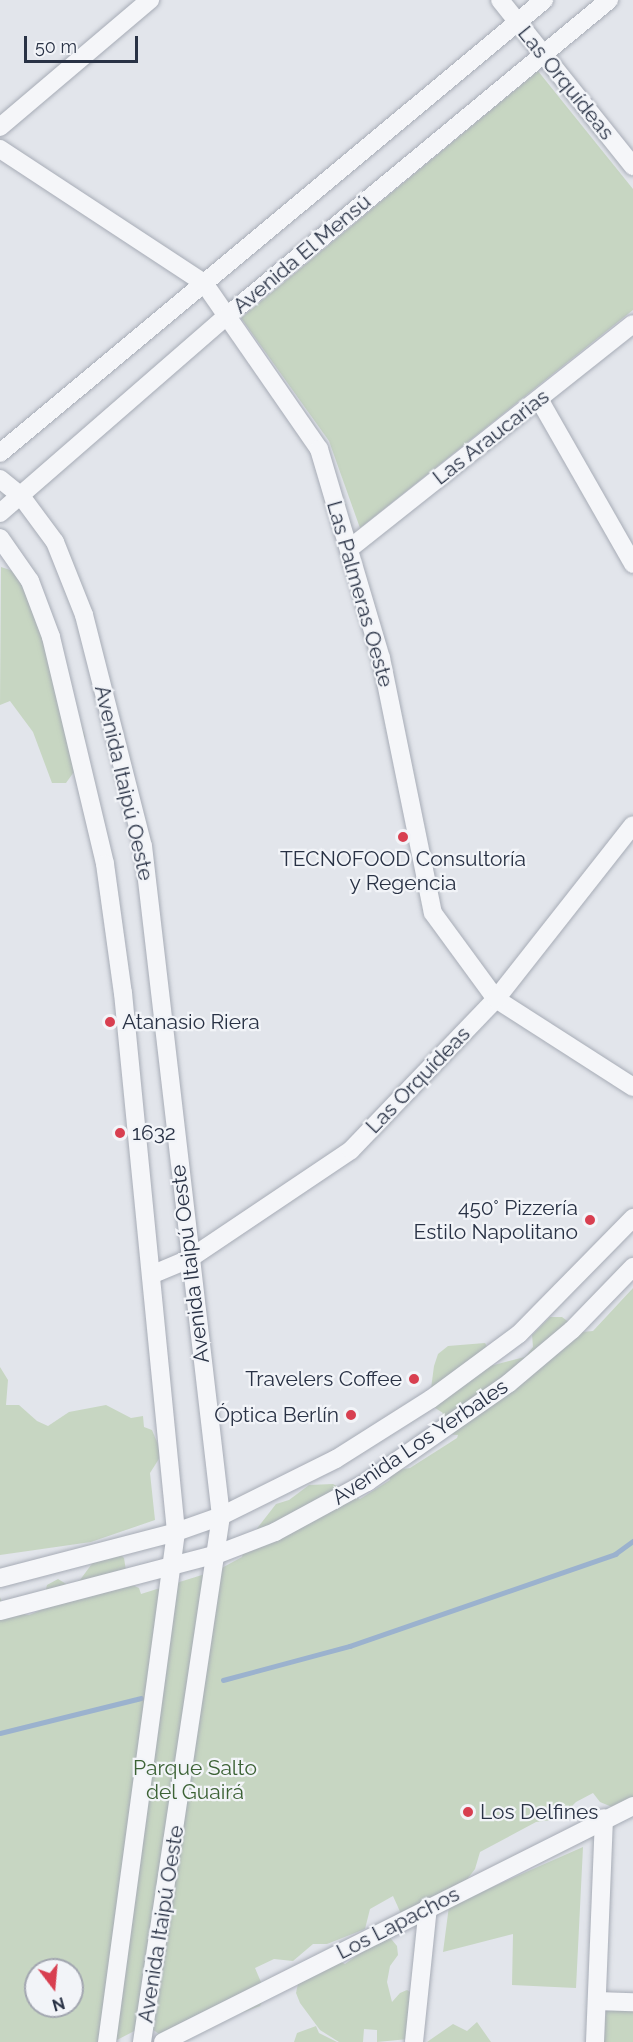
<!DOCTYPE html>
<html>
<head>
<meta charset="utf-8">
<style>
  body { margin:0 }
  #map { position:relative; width:633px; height:2042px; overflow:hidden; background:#e2e5eb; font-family:Raleway,sans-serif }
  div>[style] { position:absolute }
  .green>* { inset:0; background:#c7d6c2 }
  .stream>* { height:4.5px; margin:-2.25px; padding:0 2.25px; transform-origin:2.25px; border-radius:2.25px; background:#9bb2ce }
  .roads { filter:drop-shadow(0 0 2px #a7acb6) drop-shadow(0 0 2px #a7acb6) }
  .minor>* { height:18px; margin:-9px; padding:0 9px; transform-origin:9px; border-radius:9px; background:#f5f6f9 }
  .dots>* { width:16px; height:16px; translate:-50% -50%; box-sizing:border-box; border:3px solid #f2f4f8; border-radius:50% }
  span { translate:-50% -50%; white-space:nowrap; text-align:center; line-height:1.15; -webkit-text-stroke:4.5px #f2f4f8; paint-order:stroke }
  .street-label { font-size:21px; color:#293245 }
  .poi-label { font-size:21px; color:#293245 }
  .left { translate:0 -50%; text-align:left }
  .right { translate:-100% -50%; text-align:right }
  .park-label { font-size:21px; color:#3c6235 }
  .north { position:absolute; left:24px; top:1958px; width:60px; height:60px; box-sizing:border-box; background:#f2f4f8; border:2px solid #a2a6b0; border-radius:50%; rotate:164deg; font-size:16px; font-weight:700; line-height:24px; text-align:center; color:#293245 }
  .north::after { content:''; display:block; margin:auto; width:21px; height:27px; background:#d83f50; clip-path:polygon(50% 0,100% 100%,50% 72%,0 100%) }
  .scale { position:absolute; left:24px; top:36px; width:114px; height:27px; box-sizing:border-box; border:3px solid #293245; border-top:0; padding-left:8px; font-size:18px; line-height:21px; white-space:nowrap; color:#293245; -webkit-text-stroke:4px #f2f4f8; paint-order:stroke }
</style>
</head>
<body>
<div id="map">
  <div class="green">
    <i style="clip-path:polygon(538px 71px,633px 189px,633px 310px,360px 528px,329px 441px,241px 318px)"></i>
    <i style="clip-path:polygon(1px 567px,13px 571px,32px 603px,81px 724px,85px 736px,81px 762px,66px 783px,52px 783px,33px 732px,10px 701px,0 705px)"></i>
    <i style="clip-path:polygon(evenodd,633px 1288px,633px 1802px,612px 1807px,600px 1802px,593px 1793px,576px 1802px,559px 1819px,536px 1822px,480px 1852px,475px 1869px,459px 1890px,434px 1896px,426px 1906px,402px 1916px,393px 1896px,370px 1909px,365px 1929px,327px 1944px,313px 1944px,293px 1961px,274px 1959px,255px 1968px,266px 1994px,260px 2006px,247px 2011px,162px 2036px,146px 2025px,113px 2042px,0 2042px,0 1597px,5px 1611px,29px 1615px,41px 1610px,47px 1585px,58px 1579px,68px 1585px,80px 1580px,102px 1550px,115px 1549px,124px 1558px,128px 1583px,139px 1588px,141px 1594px,218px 1570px,242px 1557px,245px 1544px,276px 1504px,289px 1500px,309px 1485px,333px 1484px,360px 1499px,390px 1480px,390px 1471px,410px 1468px,457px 1438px,458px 1435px,445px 1434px,437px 1424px,443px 1413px,429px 1404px,434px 1366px,438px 1354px,448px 1346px,485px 1343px,491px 1354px,490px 1366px,525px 1357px,533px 1347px,532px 1335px,550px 1317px,562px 1317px,582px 1332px,593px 1331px,633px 1288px,36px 1970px,72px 1970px,72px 2006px,36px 2006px,36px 1970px)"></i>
    <i style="clip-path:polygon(0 1367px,8px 1380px,6px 1405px,19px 1405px,37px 1421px,48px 1426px,69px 1412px,106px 1405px,131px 1418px,143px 1416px,144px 1427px,152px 1430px,162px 1454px,150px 1473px,155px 1520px,91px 1542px,0 1555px)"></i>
    <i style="clip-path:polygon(583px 1847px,576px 1988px,512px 1985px,513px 1934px,443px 1952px,449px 1906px)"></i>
    <i style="clip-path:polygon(387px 1934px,397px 1946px,398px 1955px,390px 1966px,387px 1982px,392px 2002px,400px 1993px,407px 1990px,412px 1993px,408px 2039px,377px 2042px,377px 2030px,364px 2029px,363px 2042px,339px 2042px,320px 2030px,300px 2003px,296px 1993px,299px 1979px,339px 1961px,345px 1964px)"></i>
    <i style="clip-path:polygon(606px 2007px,633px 2008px,633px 2042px,604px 2042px)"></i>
    <i style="clip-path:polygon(477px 2022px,491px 2042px,427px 2042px,453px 2024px,467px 2031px)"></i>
    <i style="clip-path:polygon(316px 2026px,319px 2033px,337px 2042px,294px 2042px,297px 2033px)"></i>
  </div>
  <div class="stream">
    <i style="left:223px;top:1680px;width:131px;rotate:-15deg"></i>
    <i style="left:350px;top:1646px;width:281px;rotate:-19.1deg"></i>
    <i style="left:615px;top:1554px;width:22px;rotate:-36deg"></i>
    <i style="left:0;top:1733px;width:145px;rotate:-13.9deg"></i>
  </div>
  <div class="roads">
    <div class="minor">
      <i style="left:500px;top:0;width:213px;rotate:51.3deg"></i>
      <i style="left:0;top:127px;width:197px;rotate:-40.3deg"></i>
      <i style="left:0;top:149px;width:244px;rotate:33.3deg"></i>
      <i style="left:204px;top:283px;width:202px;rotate:55.3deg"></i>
      <i style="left:319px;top:449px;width:218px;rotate:73.5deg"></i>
      <i style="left:381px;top:658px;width:260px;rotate:78.5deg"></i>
      <i style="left:433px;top:913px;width:107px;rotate:53.8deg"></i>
      <i style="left:496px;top:999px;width:163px;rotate:32.7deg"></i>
      <i style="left:539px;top:399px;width:190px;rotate:60.3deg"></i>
      <i style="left:0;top:453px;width:708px;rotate:-39.78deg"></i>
      <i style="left:0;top:479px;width:27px;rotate:39deg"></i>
      <i style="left:21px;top:496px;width:57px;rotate:53.5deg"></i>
      <i style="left:55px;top:542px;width:79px;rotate:68.3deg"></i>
      <i style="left:84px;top:615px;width:238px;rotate:75.7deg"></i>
      <i style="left:143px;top:846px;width:675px;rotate:83.36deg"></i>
      <i style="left:221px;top:1516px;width:532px;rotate:98.54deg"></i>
      <i style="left:0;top:513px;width:301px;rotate:-41deg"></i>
      <i style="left:227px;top:316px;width:496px;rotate:-39.6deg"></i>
      <i style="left:0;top:538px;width:52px;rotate:55.1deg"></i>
      <i style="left:30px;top:581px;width:60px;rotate:69.4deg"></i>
      <i style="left:51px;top:637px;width:233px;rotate:76.6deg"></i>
      <i style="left:105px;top:864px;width:130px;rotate:82.1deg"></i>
      <i style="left:123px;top:993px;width:542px;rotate:84.38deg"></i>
      <i style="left:176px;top:1532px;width:515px;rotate:97.7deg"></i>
      <i style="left:349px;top:549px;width:362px;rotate:-38.4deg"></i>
      <i style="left:151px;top:1275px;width:41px;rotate:-22.8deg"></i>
      <i style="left:189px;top:1259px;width:195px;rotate:-33.9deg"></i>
      <i style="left:351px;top:1150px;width:209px;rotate:-46.2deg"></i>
      <i style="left:496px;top:999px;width:221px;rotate:-51.8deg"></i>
      <i style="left:0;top:1578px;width:182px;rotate:-14.6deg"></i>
      <i style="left:176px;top:1532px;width:48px;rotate:-19.6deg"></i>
      <i style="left:221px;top:1516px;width:128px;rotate:-26.4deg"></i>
      <i style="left:336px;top:1459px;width:112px;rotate:-32.3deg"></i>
      <i style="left:431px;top:1399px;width:109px;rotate:-36.5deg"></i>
      <i style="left:519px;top:1334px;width:163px;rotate:-45.5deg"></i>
      <i style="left:0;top:1611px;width:225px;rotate:-14.7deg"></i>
      <i style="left:218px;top:1554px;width:61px;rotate:-21.1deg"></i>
      <i style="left:275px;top:1532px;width:105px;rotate:-28.5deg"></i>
      <i style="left:367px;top:1482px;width:173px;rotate:-34.9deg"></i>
      <i style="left:509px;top:1383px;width:82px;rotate:-40.1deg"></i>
      <i style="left:572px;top:1330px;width:88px;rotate:-45.9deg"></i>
      <i style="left:597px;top:2001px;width:36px;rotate:2deg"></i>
      <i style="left:163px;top:2042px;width:526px;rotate:-26.66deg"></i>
      <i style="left:414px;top:2042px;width:136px;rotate:-84.1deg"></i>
      <i style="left:595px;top:2042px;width:224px;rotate:-87.7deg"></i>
    </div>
  </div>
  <div class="dots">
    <i style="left:403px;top:837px;background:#d83f50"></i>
    <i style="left:110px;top:1022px;background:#d83f50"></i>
    <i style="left:120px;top:1133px;background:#d83f50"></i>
    <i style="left:590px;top:1220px;background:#d83f50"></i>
    <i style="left:414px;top:1379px;background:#d83f50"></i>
    <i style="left:351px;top:1415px;background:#d83f50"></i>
    <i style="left:468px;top:1812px;background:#d83f50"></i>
  </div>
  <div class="street-label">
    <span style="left:566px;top:83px;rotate:51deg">Las Orquídeas</span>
    <span style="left:302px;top:254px;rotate:-40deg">Avenida El Mensú</span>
    <span style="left:491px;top:437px;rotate:-38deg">Las Araucarias</span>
    <span style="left:360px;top:594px;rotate:74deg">Las Palmeras Oeste</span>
    <span style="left:124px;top:783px;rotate:77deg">Avenida Itaipú Oeste</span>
    <span style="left:418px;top:1080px;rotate:-46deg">Las Orquídeas</span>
    <span style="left:190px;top:1264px;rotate:-97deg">Avenida Itaipú Oeste</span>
    <span style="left:420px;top:1442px;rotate:-34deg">Avenida Los Yerbales</span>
    <span style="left:398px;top:1923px;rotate:-27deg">Los Lapachos</span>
    <span style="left:161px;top:1924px;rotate:-81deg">Avenida Itaipú Oeste</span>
  </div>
  <div class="poi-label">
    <span style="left:403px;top:871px">TECNOFOOD Consultoría<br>y Regencia</span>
    <span class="left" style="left:122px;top:1022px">Atanasio Riera</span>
    <span class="left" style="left:132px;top:1133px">1632</span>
    <span class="right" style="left:578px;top:1220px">450° Pizzería<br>Estilo Napolitano</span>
    <span class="right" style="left:402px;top:1379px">Travelers Coffee</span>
    <span class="right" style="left:339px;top:1415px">Óptica Berlín</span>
    <span class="left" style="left:480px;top:1812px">Los Delfines</span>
  </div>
  <div class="park-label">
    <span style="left:195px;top:1780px">Parque Salto<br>del Guairá</span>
  </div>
  <div class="north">N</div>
  <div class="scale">50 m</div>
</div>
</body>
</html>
